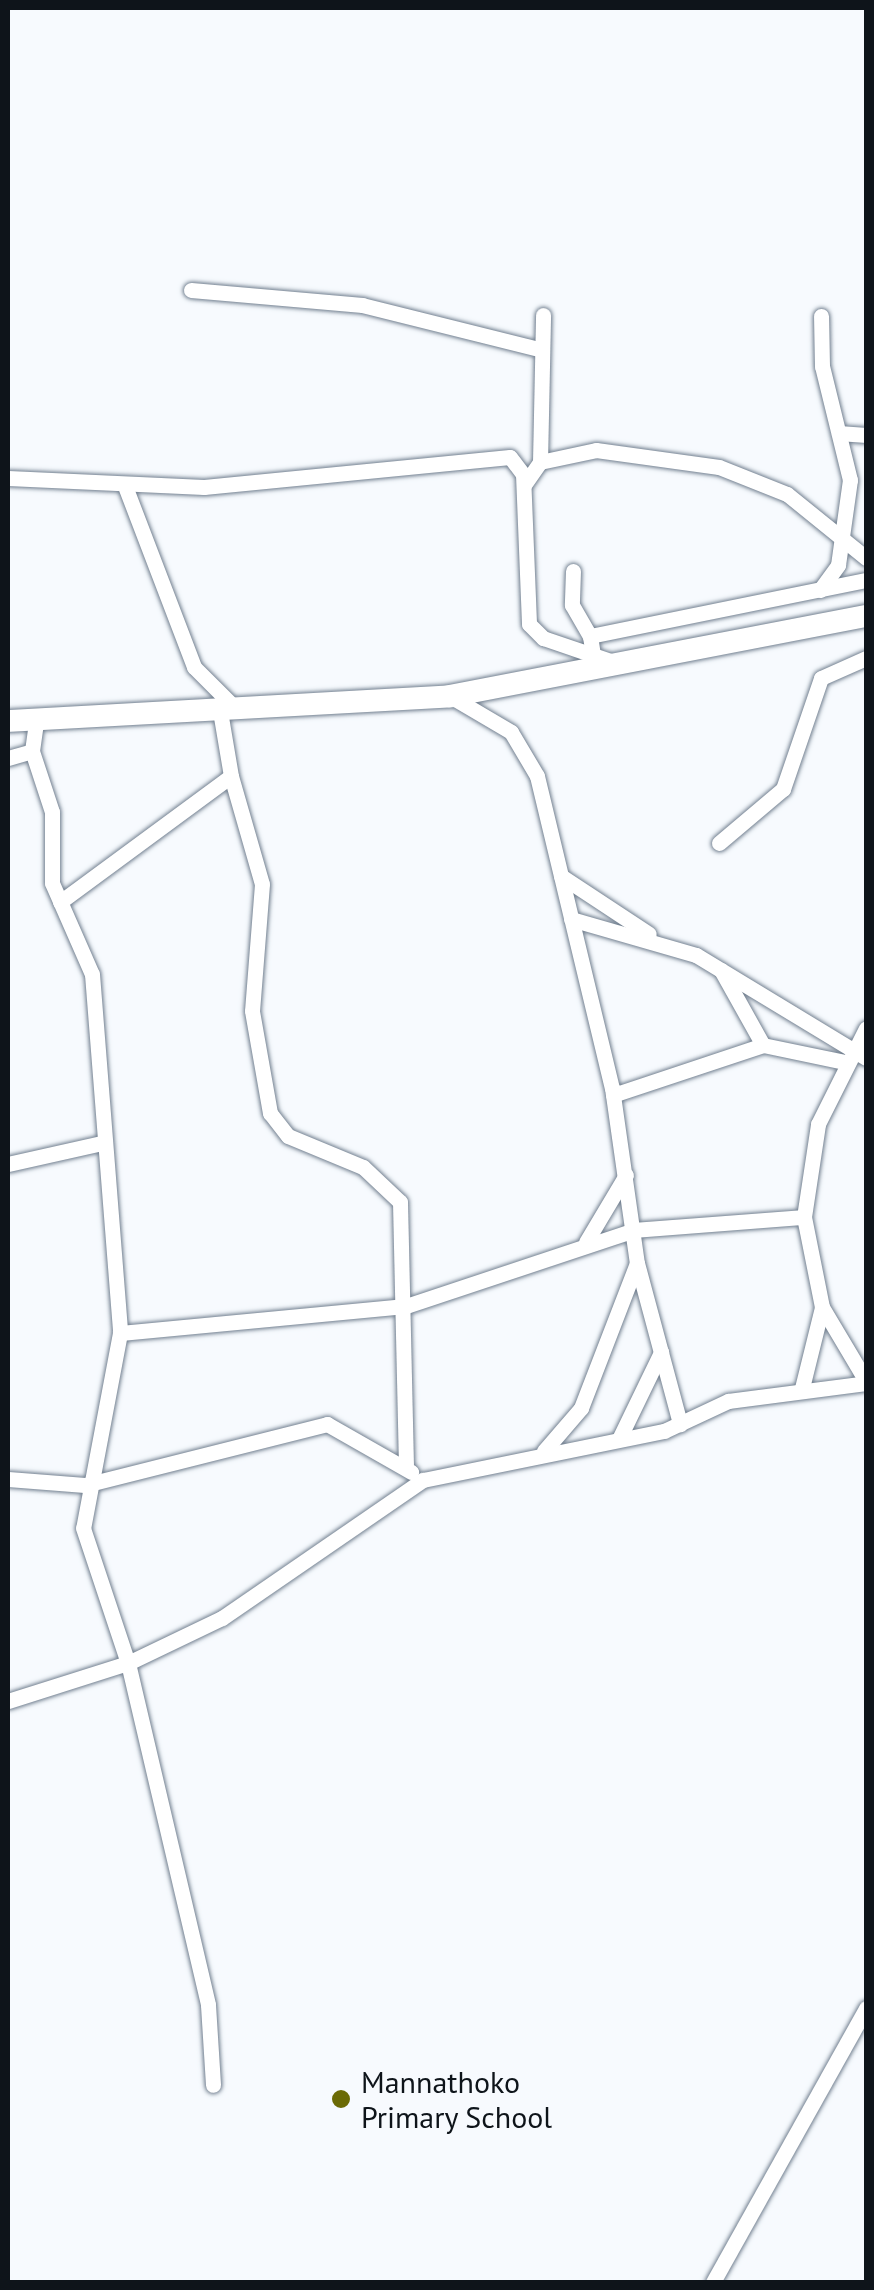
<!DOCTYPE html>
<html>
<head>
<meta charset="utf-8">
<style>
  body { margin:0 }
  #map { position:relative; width:874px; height:2290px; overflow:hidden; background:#f7fafe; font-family:"PT Sans",sans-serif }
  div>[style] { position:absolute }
  .roads { filter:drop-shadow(0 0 2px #728090) drop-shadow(0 0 2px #728090) }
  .street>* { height:15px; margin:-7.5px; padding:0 7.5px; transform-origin:7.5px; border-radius:7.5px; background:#fff }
  .secondary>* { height:22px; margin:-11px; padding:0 11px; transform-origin:11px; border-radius:11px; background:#fff }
  .dots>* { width:28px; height:28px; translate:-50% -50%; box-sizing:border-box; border:5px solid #f7fafe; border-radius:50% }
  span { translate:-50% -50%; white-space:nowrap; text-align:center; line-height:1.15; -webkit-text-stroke:8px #f7fafe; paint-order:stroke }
  .poi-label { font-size:30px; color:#0e141a }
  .left { translate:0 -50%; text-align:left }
  .frame { position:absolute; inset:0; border:10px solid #0e141a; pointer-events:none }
</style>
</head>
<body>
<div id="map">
  <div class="roads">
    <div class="street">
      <i style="left:191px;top:290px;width:172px;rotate:5deg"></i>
      <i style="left:362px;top:305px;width:182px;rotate:14deg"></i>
      <i style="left:839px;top:433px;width:27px;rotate:4deg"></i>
      <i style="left:540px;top:462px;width:147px;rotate:-88.8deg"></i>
      <i style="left:8px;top:478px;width:196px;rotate:2.6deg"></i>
      <i style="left:204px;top:487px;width:307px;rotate:-5.6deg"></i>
      <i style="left:510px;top:457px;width:21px;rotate:53deg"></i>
      <i style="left:523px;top:474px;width:150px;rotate:87.7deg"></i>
      <i style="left:529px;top:624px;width:20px;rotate:45deg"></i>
      <i style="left:543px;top:638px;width:74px;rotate:18.9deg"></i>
      <i style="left:524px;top:485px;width:28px;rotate:-55deg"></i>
      <i style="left:540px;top:462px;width:57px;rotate:-12.1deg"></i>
      <i style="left:596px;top:450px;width:124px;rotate:7.9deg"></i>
      <i style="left:719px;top:467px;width:73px;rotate:21.7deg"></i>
      <i style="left:787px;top:494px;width:102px;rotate:39deg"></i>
      <i style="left:125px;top:486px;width:194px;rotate:69.1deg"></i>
      <i style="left:194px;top:667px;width:55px;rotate:45deg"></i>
      <i style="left:573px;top:571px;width:34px;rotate:92deg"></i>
      <i style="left:572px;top:605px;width:36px;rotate:60deg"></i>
      <i style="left:820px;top:590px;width:31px;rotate:-54deg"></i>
      <i style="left:838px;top:565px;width:86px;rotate:-82deg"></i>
      <i style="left:850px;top:480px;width:117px;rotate:-103.8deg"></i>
      <i style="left:822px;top:366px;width:50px;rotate:-91.1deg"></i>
      <i style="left:593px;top:655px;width:19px;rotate:-99deg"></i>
      <i style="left:590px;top:636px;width:282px;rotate:-11.5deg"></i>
      <i style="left:450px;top:696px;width:71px;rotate:30.5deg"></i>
      <i style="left:511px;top:732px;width:51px;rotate:59.4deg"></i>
      <i style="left:537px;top:776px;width:321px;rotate:76.5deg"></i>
      <i style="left:612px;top:1088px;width:177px;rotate:81.9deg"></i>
      <i style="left:637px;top:1263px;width:167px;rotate:75deg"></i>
      <i style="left:32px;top:751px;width:64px;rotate:71.8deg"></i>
      <i style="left:52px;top:812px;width:71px;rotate:90deg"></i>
      <i style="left:52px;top:883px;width:99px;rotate:66.3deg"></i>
      <i style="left:92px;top:974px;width:360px;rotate:85.5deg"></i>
      <i style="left:120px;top:1333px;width:198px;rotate:100.7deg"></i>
      <i style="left:83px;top:1528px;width:142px;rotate:71.6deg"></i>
      <i style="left:128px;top:1663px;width:351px;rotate:76.8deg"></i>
      <i style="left:208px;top:2005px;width:80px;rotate:86.4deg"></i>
      <i style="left:8px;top:758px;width:25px;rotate:-16deg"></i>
      <i style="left:32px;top:751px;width:30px;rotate:-82deg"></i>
      <i style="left:231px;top:776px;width:112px;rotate:74deg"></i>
      <i style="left:262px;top:884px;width:127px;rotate:94.5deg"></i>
      <i style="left:252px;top:1011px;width:104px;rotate:80deg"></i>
      <i style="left:270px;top:1113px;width:29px;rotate:52deg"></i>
      <i style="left:288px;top:1136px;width:81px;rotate:22.5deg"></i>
      <i style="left:363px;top:1167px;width:51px;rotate:43.4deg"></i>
      <i style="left:400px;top:1202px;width:266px;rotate:88.7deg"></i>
      <i style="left:719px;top:843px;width:84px;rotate:-40.2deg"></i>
      <i style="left:783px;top:789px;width:117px;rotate:-71.1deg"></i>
      <i style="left:821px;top:678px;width:49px;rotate:-24deg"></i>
      <i style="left:561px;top:876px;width:105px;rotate:33.4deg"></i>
      <i style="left:60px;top:902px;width:212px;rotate:-36.4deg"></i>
      <i style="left:231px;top:776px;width:66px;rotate:-99.6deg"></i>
      <i style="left:571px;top:919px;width:130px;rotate:16.1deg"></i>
      <i style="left:696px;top:955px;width:199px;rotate:31.2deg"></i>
      <i style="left:721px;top:970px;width:86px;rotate:60.8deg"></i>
      <i style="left:613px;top:1095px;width:158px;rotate:-18.4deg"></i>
      <i style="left:763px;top:1045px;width:84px;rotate:11.7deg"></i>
      <i style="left:8px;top:1164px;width:96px;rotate:-12.6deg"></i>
      <i style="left:586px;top:1242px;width:78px;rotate:-59.2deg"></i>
      <i style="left:822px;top:1307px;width:86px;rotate:59.3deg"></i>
      <i style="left:120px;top:1333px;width:287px;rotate:-5.4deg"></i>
      <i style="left:406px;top:1306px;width:240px;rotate:-18.4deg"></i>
      <i style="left:634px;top:1230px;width:170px;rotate:-4.4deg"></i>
      <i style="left:802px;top:1388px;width:83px;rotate:-76.1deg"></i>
      <i style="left:822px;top:1307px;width:92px;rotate:-101.3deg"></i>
      <i style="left:804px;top:1217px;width:94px;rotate:-81.4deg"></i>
      <i style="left:818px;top:1124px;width:107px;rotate:-63.4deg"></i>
      <i style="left:619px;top:1439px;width:97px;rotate:-64.2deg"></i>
      <i style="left:544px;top:1451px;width:57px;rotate:-49.3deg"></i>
      <i style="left:581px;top:1408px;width:155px;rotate:-68.9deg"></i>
      <i style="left:8px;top:1479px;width:77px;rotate:4.5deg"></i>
      <i style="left:85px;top:1485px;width:250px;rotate:-14.1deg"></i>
      <i style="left:327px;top:1424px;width:97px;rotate:29.7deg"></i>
      <i style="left:8px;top:1701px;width:126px;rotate:-17.6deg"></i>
      <i style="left:128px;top:1663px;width:104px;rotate:-25.6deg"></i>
      <i style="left:222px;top:1618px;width:244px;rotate:-34.5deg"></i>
      <i style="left:423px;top:1480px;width:246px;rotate:-11.5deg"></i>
      <i style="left:664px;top:1431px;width:71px;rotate:-25.1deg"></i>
      <i style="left:728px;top:1401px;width:139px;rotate:-7.4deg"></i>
      <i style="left:713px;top:2282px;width:314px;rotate:-60.8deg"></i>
    </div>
    <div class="secondary">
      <i style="left:8px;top:721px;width:443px;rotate:-3.2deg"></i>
      <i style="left:450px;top:696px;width:424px;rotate:-10.9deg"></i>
    </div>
  </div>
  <div class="dots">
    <i style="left:341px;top:2099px;background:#6b6a05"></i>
  </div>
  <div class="poi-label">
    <span class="left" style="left:361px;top:2099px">Mannathoko<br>Primary School</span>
  </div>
  <div class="frame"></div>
</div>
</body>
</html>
